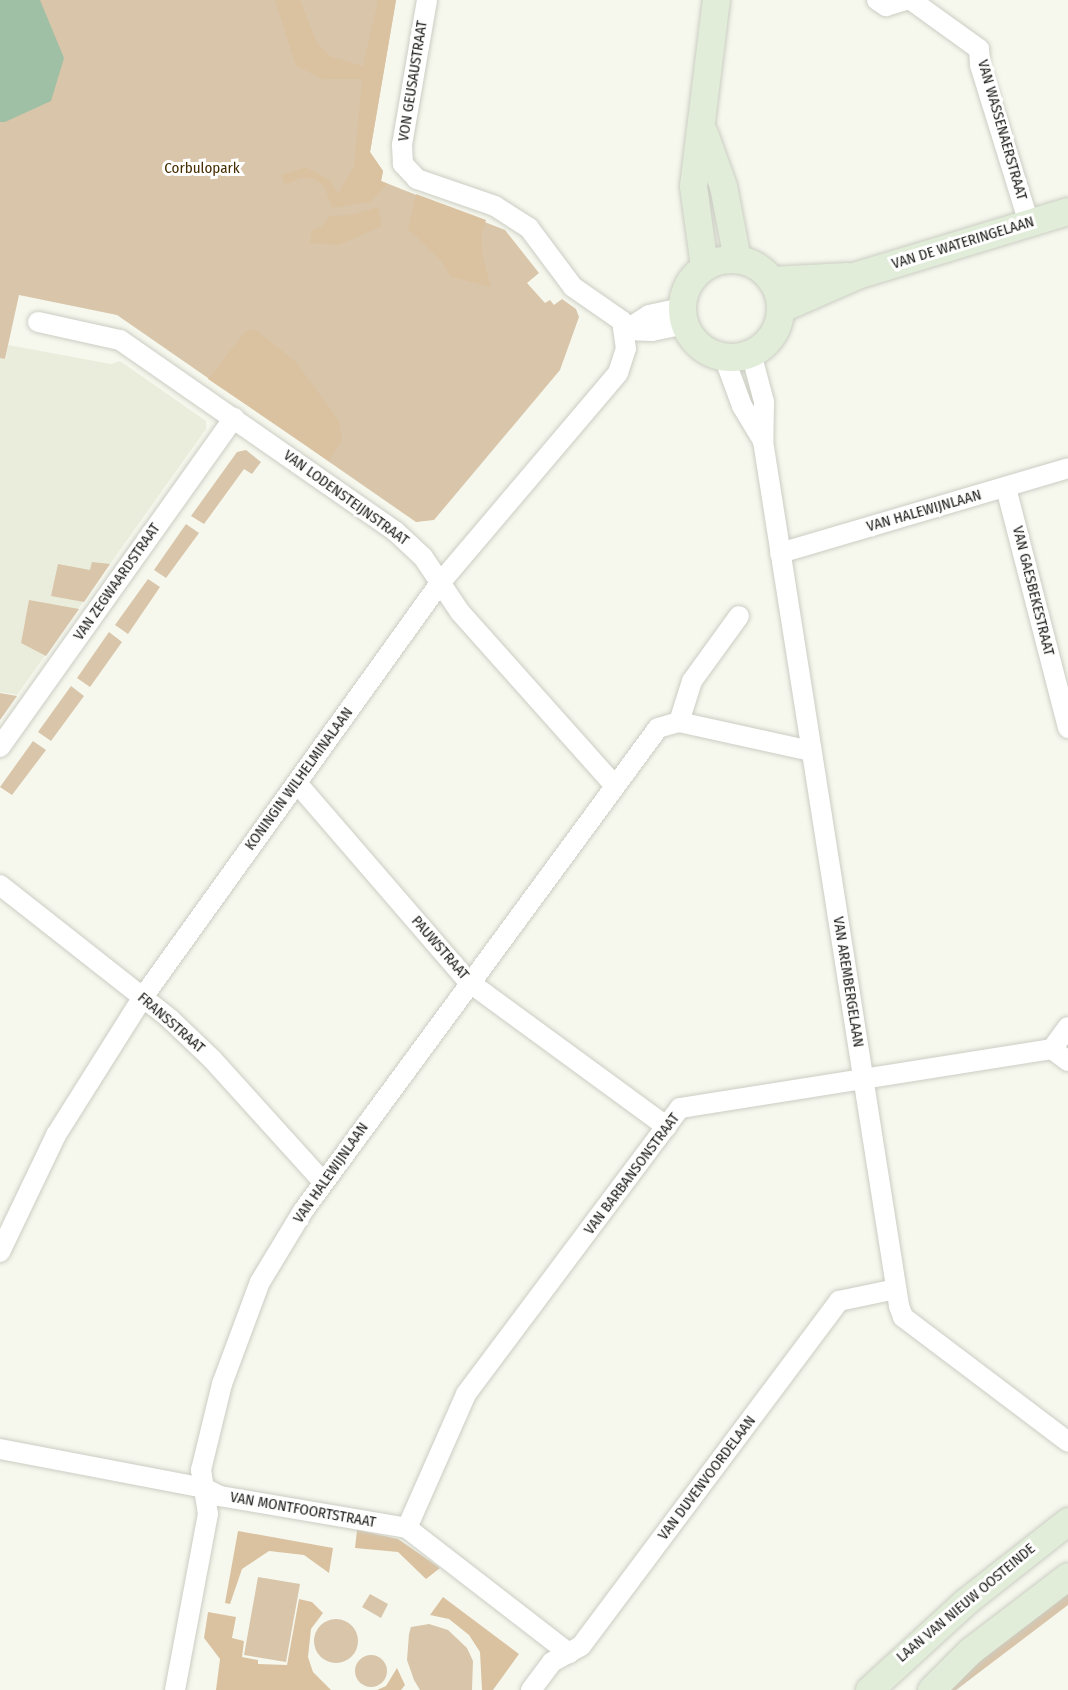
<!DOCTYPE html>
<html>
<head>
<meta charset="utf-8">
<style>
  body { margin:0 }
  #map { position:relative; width:1068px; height:1690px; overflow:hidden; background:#f6f8ee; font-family:"Fira Sans Condensed",sans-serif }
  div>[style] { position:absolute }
  .built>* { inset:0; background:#ebeddc }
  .green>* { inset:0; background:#d8c5aa }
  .round { border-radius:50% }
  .forest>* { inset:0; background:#dac2a1 }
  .water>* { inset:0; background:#9fc0a5 }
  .roads { filter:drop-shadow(0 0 2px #cbcdc3) drop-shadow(0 0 2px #cbcdc3) }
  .street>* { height:20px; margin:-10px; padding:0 10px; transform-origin:10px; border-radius:10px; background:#fff }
  .secondary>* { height:27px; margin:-13.5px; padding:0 13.5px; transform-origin:13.5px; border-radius:13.5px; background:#e1edd8 }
  .secondary>.ring { margin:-13.5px; padding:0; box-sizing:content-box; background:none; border:27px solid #e1edd8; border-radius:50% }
  span { translate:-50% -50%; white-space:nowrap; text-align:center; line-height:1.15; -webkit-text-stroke:6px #fff; paint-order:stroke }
  .street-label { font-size:15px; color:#21221e }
  .park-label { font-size:15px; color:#452d01 }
</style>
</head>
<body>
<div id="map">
  <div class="built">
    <i style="clip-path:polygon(8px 345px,111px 364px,120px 361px,206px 421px,206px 429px,17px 695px,0 692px,0 358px,6px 359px)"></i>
  </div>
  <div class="green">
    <i style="clip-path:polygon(0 0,396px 0,370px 152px,383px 171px,381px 181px,505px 230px,539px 273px,527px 283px,545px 303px,550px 300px,554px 305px,562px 299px,576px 309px,579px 317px,560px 370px,434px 520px,416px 522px,117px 315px,19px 295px,5px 359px,0 358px)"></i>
    <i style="clip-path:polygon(246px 450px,261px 462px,252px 474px,244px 469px,204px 524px,191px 516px,237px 452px)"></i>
    <i style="clip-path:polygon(186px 524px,199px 533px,166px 578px,154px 570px)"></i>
    <i style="clip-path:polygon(92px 562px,110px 564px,84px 602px,51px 596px,58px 564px,90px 570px)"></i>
    <i style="clip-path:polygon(148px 579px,160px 587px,128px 634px,115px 625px)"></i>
    <i style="clip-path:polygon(29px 600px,79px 609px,46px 656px,21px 643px)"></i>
    <i style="clip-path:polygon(109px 632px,122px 642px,90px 687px,77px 678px)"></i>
    <i style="clip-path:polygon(71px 686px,84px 696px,51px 741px,38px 732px)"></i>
    <i style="clip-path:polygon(0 693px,17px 696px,0 720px)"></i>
    <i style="clip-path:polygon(33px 741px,46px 750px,12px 795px,0 787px)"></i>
    <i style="clip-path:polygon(258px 1577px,300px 1584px,286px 1662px,244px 1655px)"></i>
    <i style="clip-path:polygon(1068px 1585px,1068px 1605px,956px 1690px,941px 1690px)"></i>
    <i style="clip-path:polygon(370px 1594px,388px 1604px,381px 1618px,362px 1607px)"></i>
    <i class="round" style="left:314px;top:1619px;width:44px;height:44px"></i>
    <i style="clip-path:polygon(429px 1624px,448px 1630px,467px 1648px,473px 1661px,472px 1690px,420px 1690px,414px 1680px,407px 1660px,409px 1634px,411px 1627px)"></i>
    <i class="round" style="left:355px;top:1655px;width:32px;height:32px"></i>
  </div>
  <div class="forest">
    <i style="clip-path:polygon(275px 0,300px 0,317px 43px,330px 56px,363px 66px,378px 0,396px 0,370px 152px,383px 171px,381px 181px,388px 184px,370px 202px,332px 208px,324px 186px,314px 179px,301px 178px,285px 185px,281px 175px,306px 167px,330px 180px,338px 194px,354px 166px,362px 79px,323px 79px,296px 66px)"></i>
    <i style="clip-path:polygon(416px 194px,486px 220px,481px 237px,483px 258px,491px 287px,451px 277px,441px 261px,408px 229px)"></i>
    <i style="clip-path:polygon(378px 207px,382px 226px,339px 245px,310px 243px,312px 230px,321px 227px,330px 216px,351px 215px)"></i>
    <i style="clip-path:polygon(255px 329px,296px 362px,339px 421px,342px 440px,329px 461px,208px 379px,246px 331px)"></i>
    <i style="clip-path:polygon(357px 1530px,398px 1539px,440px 1568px,426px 1579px,398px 1552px,355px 1548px)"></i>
    <i style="clip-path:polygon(238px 1531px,333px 1548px,329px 1573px,304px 1555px,269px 1551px,242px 1569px,230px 1604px,225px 1603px)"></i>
    <i style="clip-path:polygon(443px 1597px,519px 1654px,493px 1690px,482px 1690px,480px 1652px,469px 1635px,449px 1619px,430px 1615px)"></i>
    <i style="clip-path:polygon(299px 1599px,312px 1602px,323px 1613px,311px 1629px,308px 1657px,313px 1672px,331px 1690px,216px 1690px,220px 1659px,204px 1638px,208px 1612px,236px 1617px,232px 1638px,244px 1641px,242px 1657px,258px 1660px,258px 1664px,287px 1665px)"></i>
    <i style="clip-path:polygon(397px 1668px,405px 1685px,401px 1690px,377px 1690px,386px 1686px)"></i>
  </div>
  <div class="water">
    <i style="clip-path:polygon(0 0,40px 0,64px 58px,51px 101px,5px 122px,0 122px)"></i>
  </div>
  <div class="roads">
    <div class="street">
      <i style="left:877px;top:0;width:11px;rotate:34deg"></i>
      <i style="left:886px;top:6px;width:21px;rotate:-17deg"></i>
      <i style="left:911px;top:0;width:84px;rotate:35.8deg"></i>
      <i style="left:979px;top:49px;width:16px;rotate:86deg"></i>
      <i style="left:980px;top:65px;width:165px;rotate:72.8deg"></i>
      <i style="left:38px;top:322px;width:84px;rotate:12.4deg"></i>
      <i style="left:120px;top:340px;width:335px;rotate:34.8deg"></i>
      <i style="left:395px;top:531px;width:38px;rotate:43deg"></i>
      <i style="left:423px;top:557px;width:66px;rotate:56.1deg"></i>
      <i style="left:460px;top:612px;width:233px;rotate:48.3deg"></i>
      <i style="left:626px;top:330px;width:27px;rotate:-33deg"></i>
      <i style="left:649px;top:315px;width:33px;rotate:-12deg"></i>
      <i style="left:626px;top:330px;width:26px;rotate:2deg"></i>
      <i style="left:652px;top:331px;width:33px;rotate:-12deg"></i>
      <i style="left:751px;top:353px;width:51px;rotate:75.1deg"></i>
      <i style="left:764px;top:402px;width:39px;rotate:91deg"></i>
      <i style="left:763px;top:441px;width:876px;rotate:81.06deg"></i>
      <i style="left:899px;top:1306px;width:12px;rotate:70deg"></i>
      <i style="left:903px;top:1317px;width:207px;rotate:37.1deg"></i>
      <i style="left:724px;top:357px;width:52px;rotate:69.8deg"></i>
      <i style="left:742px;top:406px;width:41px;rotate:59deg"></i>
      <i style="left:1006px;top:488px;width:248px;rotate:75.5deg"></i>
      <i style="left:780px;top:553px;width:300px;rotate:-16.4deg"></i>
      <i style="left:679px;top:722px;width:43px;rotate:-72.4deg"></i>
      <i style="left:692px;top:681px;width:80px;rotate:-54.1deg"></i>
      <i style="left:0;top:747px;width:404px;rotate:-54.6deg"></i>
      <i style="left:297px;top:783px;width:263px;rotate:49.2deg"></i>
      <i style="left:469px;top:982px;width:245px;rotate:36.2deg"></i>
      <i style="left:0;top:885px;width:216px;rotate:38.2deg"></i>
      <i style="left:170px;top:1019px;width:58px;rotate:43.6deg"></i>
      <i style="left:212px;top:1059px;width:166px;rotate:47.9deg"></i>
      <i style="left:1052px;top:1049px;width:27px;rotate:-54deg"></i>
      <i style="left:1052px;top:1049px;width:20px;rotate:37deg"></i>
      <i style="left:0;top:1252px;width:130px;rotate:-64.4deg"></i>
      <i style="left:56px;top:1135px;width:163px;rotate:-57.8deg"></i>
      <i style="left:143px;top:997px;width:510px;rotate:-54.34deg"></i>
      <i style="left:440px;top:583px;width:275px;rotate:-49.7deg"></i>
      <i style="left:618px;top:373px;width:25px;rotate:-72deg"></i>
      <i style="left:626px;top:349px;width:28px;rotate:-98deg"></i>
      <i style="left:622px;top:321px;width:60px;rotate:-145.2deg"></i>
      <i style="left:573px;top:287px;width:74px;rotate:-126.7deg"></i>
      <i style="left:529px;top:228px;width:40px;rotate:-147.1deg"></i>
      <i style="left:495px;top:206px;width:83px;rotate:-160.9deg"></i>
      <i style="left:417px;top:179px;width:21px;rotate:-133deg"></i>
      <i style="left:403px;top:164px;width:19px;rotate:-93deg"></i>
      <i style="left:402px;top:145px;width:147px;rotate:-80.2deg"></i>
      <i style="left:0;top:1449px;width:208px;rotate:10.8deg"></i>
      <i style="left:204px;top:1488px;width:18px;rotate:27deg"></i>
      <i style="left:220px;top:1496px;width:190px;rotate:9.7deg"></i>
      <i style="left:407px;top:1528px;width:205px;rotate:37.7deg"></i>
      <i style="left:407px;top:1528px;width:146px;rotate:-66.2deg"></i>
      <i style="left:466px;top:1394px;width:357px;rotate:-53.2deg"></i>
      <i style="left:680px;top:1108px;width:377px;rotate:-9deg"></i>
      <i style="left:175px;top:1690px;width:179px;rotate:-79.4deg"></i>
      <i style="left:208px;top:1514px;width:45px;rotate:-99deg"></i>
      <i style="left:201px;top:1470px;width:89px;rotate:-76.3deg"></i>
      <i style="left:222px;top:1384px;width:109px;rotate:-69.6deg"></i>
      <i style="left:260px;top:1282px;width:83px;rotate:-58.8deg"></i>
      <i style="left:303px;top:1211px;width:599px;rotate:-53.68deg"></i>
      <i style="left:658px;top:728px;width:22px;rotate:-16deg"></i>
      <i style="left:679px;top:722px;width:135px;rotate:12.4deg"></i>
      <i style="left:531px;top:1690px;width:35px;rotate:-53deg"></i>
      <i style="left:552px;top:1662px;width:33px;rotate:-29deg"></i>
      <i style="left:581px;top:1646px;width:431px;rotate:-53.2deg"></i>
      <i style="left:839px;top:1301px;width:58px;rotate:-11.9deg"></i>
    </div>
    <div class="secondary">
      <i style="left:704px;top:133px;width:56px;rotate:70.3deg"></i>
      <i style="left:723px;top:186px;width:74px;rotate:79.1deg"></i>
      <i class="ring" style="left:682px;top:259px;width:71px;height:71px"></i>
      <i style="left:704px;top:266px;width:81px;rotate:-97.8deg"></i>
      <i style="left:693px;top:186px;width:187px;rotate:-83deg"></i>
      <i style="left:771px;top:280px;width:76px;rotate:-3deg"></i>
      <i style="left:780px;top:309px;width:84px;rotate:-23.8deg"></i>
      <i style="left:857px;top:275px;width:220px;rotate:-16.9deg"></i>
      <i style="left:869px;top:1690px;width:130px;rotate:-42.5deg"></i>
      <i style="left:965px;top:1602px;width:131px;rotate:-38.2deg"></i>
      <i style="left:931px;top:1690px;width:55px;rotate:-45deg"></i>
      <i style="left:970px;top:1651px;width:123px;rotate:-37.4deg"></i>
    </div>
  </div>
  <div class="street-label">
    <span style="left:413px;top:81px;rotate:-81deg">VON GEUSAUSTRAAT</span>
    <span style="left:1002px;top:130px;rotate:74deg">VAN WASSENAERSTRAAT</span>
    <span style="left:963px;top:243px;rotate:-17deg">VAN DE WATERINGELAAN</span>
    <span style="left:346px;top:498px;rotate:36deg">VAN LODENSTEIJNSTRAAT</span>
    <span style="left:924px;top:511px;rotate:-16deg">VAN HALEWIJNLAAN</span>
    <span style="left:117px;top:582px;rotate:-55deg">VAN ZEGWAARDSTRAAT</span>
    <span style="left:1033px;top:591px;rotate:76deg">VAN GAESBEKESTRAAT</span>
    <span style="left:299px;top:779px;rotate:-54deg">KONINGIN WILHELMINALAAN</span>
    <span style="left:440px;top:948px;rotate:49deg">PAUWSTRAAT</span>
    <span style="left:848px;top:982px;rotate:81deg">VAN AREMBERGELAAN</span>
    <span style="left:171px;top:1023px;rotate:41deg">FRANSSTRAAT</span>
    <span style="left:331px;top:1173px;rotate:-55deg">VAN HALEWIJNLAAN</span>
    <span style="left:632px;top:1174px;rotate:-53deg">VAN BARBANSONSTRAAT</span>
    <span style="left:707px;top:1478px;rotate:-53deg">VAN DUVENVOORDELAAN</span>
    <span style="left:303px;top:1510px;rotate:10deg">VAN MONTFOORTSTRAAT</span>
    <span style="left:966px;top:1603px;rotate:-40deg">LAAN VAN NIEUW OOSTEINDE</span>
  </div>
  <div class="park-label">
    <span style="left:202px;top:169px">Corbulopark</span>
  </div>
</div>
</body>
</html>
